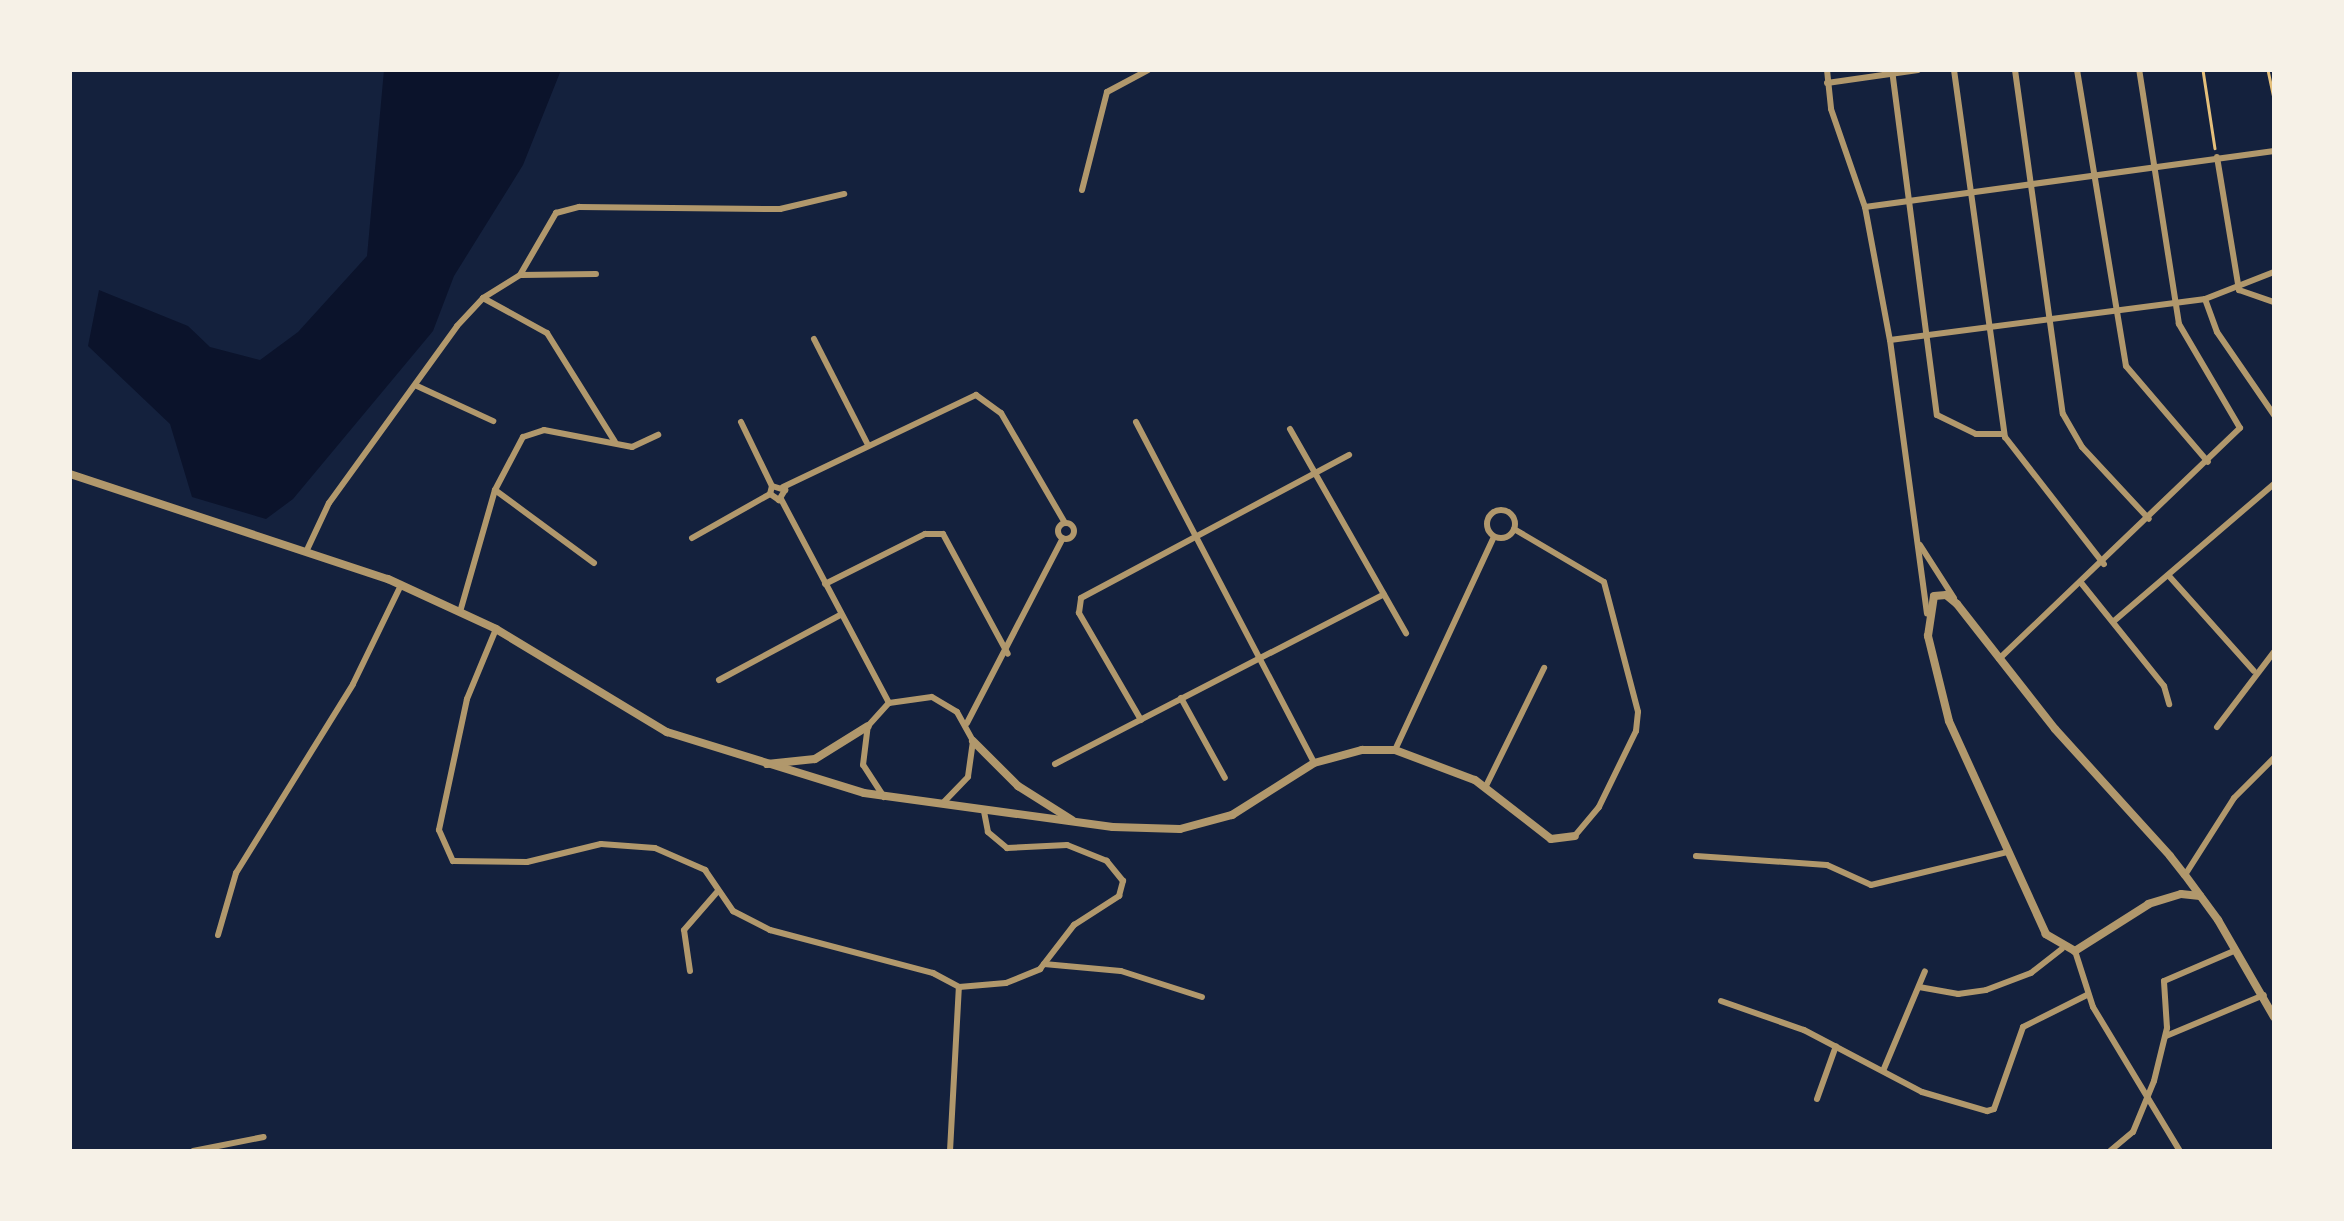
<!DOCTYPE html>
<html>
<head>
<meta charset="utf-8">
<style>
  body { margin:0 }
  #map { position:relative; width:2344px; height:1221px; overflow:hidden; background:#14213d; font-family:"PT Sans Narrow",sans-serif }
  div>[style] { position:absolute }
  .water>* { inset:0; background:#0b132b }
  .path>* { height:2.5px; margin:-1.25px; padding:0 1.25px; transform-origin:1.25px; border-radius:1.25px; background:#e5c07b }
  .minor>* { height:6px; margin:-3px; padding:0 3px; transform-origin:3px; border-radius:3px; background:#b1986c }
  .minor>.ring { margin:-3px; padding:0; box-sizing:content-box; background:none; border:6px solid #b1986c; border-radius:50% }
  .tertiary>* { height:8px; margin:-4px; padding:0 4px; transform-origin:4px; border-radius:4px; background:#b1986c }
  span { translate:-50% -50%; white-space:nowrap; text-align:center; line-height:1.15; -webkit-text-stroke:8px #f6f1e7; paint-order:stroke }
  .frame { position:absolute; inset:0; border:72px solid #f6f1e7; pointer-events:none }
</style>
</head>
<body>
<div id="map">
  <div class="water">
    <i style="clip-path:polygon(384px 70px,561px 70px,523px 165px,454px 276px,433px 331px,293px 499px,266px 519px,192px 497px,170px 424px,88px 346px,99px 290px,188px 326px,210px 347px,260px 360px,298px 332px,367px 256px)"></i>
  </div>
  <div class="path">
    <i style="left:2203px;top:70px;width:79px;rotate:81.3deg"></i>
    <i style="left:2268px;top:70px;width:30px;rotate:78deg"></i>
  </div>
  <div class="minor">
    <i style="left:1827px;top:70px;width:39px;rotate:84deg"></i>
    <i style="left:1831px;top:109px;width:104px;rotate:70.9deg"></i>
    <i style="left:1865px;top:207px;width:135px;rotate:79.4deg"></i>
    <i style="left:1890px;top:340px;width:276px;rotate:82.3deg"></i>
    <i style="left:1892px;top:70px;width:348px;rotate:82.6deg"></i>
    <i style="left:1937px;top:415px;width:43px;rotate:26deg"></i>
    <i style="left:1976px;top:434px;width:28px"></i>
    <i style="left:1954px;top:70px;width:371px;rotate:82.1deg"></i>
    <i style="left:2005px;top:437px;width:161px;rotate:52.1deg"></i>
    <i style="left:2015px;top:70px;width:347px;rotate:82.1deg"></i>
    <i style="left:2063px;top:414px;width:38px;rotate:60deg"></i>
    <i style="left:2082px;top:447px;width:98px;rotate:47.1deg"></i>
    <i style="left:2077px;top:70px;width:300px;rotate:80.6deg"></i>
    <i style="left:2126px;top:366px;width:126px;rotate:49.5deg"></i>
    <i style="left:1827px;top:83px;width:92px;rotate:-8.1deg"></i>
    <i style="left:2217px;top:157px;width:135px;rotate:80.6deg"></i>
    <i style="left:2239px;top:290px;width:37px;rotate:19deg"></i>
    <i style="left:1082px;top:190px;width:101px;rotate:-75.7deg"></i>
    <i style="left:1107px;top:92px;width:47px;rotate:-28.2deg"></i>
    <i style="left:1865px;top:207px;width:413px;rotate:-7.8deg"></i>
    <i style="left:521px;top:275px;width:75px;rotate:-0.8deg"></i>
    <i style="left:483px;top:298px;width:73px;rotate:28.7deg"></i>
    <i style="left:547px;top:333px;width:128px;rotate:58deg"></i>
    <i style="left:2205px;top:299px;width:35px;rotate:70deg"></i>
    <i style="left:2217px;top:332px;width:101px;rotate:55.5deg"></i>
    <i style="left:814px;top:339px;width:117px;rotate:63deg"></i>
    <i style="left:1890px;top:340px;width:318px;rotate:-7.4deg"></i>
    <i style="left:2205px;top:299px;width:74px;rotate:-21.4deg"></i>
    <i style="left:417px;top:386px;width:84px;rotate:24.7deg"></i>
    <i style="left:741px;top:422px;width:71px;rotate:64.2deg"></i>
    <i style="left:1136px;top:422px;width:385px;rotate:62.4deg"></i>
    <i style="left:1290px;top:429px;width:235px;rotate:60.4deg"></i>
    <i style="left:783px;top:487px;width:214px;rotate:-25.5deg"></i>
    <i style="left:976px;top:395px;width:31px;rotate:36deg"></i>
    <i style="left:1001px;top:413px;width:127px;rotate:59.8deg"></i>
    <i style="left:495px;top:490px;width:123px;rotate:36.4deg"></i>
    <i style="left:781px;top:499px;width:231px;rotate:62.1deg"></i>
    <i class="ring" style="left:1487px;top:510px;width:22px;height:22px"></i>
    <i class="ring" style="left:1058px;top:523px;width:10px;height:10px"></i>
    <i style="left:1514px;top:529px;width:104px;rotate:30.5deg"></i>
    <i style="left:1604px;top:582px;width:134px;rotate:75.3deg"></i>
    <i style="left:1638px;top:712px;width:19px;rotate:96deg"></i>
    <i style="left:1636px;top:731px;width:85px;rotate:116deg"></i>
    <i style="left:1599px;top:807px;width:38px;rotate:130deg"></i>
    <i style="left:692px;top:538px;width:90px;rotate:-29.4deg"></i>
    <i style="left:770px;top:494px;width:8px;rotate:-76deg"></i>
    <i style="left:772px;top:486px;width:14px;rotate:17deg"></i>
    <i style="left:785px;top:490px;width:12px;rotate:121deg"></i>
    <i style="left:779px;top:500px;width:11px;rotate:-146deg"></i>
    <i style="left:1920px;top:545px;width:63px;rotate:57.3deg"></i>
    <i style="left:306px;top:552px;width:54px;rotate:-64.9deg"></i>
    <i style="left:329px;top:503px;width:218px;rotate:-54.1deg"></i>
    <i style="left:457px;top:326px;width:38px;rotate:-47deg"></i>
    <i style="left:483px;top:298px;width:44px;rotate:-31.9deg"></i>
    <i style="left:520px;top:275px;width:72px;rotate:-59.9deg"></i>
    <i style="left:556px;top:213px;width:24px;rotate:-15deg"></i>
    <i style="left:579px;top:207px;width:201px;rotate:0.6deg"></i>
    <i style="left:780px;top:209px;width:66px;rotate:-13.2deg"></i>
    <i style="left:2169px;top:576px;width:127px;rotate:48.2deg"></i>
    <i style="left:825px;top:584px;width:112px;rotate:-26.6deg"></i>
    <i style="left:925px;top:534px;width:18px"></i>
    <i style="left:943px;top:534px;width:136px;rotate:61.6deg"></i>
    <i style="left:2082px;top:584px;width:131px;rotate:51.2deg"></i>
    <i style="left:2164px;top:686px;width:19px;rotate:74deg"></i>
    <i style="left:460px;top:612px;width:127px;rotate:-74deg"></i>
    <i style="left:495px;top:490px;width:60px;rotate:-62.2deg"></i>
    <i style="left:523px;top:437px;width:22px;rotate:-18deg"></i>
    <i style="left:544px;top:430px;width:90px;rotate:10.9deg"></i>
    <i style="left:632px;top:447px;width:29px;rotate:-25deg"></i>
    <i style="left:2114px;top:621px;width:211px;rotate:-40.6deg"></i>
    <i style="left:496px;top:629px;width:76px;rotate:112.5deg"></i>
    <i style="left:467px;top:699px;width:134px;rotate:102.1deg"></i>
    <i style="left:439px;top:830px;width:34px;rotate:66deg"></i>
    <i style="left:453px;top:861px;width:74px;rotate:0.8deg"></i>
    <i style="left:527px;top:862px;width:76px;rotate:-13.7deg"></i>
    <i style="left:601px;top:844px;width:54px;rotate:4.2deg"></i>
    <i style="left:655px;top:848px;width:55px;rotate:23.7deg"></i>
    <i style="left:705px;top:870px;width:50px;rotate:55.7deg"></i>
    <i style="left:733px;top:911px;width:42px;rotate:27.2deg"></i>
    <i style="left:770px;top:930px;width:169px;rotate:14.8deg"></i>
    <i style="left:933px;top:973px;width:30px;rotate:28deg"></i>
    <i style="left:959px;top:987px;width:47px;rotate:-4.9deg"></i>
    <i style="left:1006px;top:983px;width:37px;rotate:-22deg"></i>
    <i style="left:1040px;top:969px;width:56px;rotate:-52.3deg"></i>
    <i style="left:1074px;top:925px;width:54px;rotate:-32.8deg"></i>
    <i style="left:1119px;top:896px;width:16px;rotate:-75deg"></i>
    <i style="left:1123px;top:881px;width:26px;rotate:-129deg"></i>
    <i style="left:1107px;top:861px;width:43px;rotate:-158.2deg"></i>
    <i style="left:1067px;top:845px;width:60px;rotate:177.1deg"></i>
    <i style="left:1007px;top:848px;width:25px;rotate:-140deg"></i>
    <i style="left:988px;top:832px;width:21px;rotate:-101deg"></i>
    <i style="left:1999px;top:659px;width:334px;rotate:-43.8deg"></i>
    <i style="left:2240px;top:428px;width:121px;rotate:-120.4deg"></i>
    <i style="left:2179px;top:324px;width:257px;rotate:-98.9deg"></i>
    <i style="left:719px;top:680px;width:137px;rotate:-28.2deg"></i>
    <i style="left:1181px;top:698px;width:91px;rotate:61.2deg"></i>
    <i style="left:1141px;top:720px;width:124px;rotate:-120.1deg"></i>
    <i style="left:1079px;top:613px;width:15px;rotate:-82deg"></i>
    <i style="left:1081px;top:598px;width:304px;rotate:-28.1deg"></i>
    <i style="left:967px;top:723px;width:208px;rotate:-62.6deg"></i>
    <i style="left:2217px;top:727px;width:94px;rotate:-52.8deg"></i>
    <i style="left:1395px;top:750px;width:235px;rotate:-65.1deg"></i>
    <i style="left:1055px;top:764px;width:370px;rotate:-27.3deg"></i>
    <i style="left:1485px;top:788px;width:134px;rotate:-63.8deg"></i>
    <i style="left:884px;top:797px;width:38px;rotate:-123deg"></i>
    <i style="left:863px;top:765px;width:39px;rotate:-83deg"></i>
    <i style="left:868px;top:726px;width:31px;rotate:-48deg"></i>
    <i style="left:889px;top:703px;width:43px;rotate:-7.9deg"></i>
    <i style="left:932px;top:697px;width:29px;rotate:31deg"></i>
    <i style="left:957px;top:712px;width:33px;rotate:61deg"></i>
    <i style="left:973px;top:741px;width:36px;rotate:98deg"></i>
    <i style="left:968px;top:777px;width:37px;rotate:134deg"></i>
    <i style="left:1696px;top:856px;width:131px;rotate:3.9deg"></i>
    <i style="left:1827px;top:865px;width:48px;rotate:24.4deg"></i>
    <i style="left:1871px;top:885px;width:140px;rotate:-13.6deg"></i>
    <i style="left:2185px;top:875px;width:91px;rotate:-57.5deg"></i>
    <i style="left:2234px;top:798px;width:57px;rotate:-45deg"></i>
    <i style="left:218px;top:935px;width:65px;rotate:-73.8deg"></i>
    <i style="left:236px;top:873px;width:222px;rotate:-58.2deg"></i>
    <i style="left:353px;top:684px;width:110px;rotate:-64.1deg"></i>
    <i style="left:2075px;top:951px;width:59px;rotate:72.2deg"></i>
    <i style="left:2093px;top:1007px;width:168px;rotate:58.9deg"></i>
    <i style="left:1044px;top:964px;width:77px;rotate:5.2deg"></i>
    <i style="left:1121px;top:971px;width:85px;rotate:17.8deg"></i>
    <i style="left:690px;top:971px;width:41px;rotate:-98.3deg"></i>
    <i style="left:684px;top:930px;width:52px;rotate:-48.9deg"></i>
    <i style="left:1919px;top:987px;width:40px;rotate:10deg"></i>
    <i style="left:1958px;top:994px;width:28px;rotate:-8deg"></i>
    <i style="left:1986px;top:990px;width:48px;rotate:-20.7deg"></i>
    <i style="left:2031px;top:973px;width:39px;rotate:-38deg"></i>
    <i style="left:1721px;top:1001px;width:88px;rotate:19.3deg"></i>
    <i style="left:1804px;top:1030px;width:133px;rotate:27.7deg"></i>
    <i style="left:1922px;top:1092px;width:68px;rotate:16.3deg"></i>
    <i style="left:1987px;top:1111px;width:7px;rotate:-16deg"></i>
    <i style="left:1994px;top:1109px;width:87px;rotate:-70.5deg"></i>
    <i style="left:2023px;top:1027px;width:72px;rotate:-26.6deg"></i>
    <i style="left:2166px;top:1036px;width:106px;rotate:-22.7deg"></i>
    <i style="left:1883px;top:1071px;width:108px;rotate:-67.2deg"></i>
    <i style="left:1817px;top:1099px;width:56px;rotate:-70.3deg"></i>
    <i style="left:193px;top:1151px;width:72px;rotate:-11.2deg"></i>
    <i style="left:950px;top:1151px;width:164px;rotate:-86.9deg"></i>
    <i style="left:2110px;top:1151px;width:30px;rotate:-40deg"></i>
    <i style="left:2133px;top:1132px;width:55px;rotate:-67.6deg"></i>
    <i style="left:2154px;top:1081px;width:55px;rotate:-76.2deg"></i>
    <i style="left:2167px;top:1028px;width:47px;rotate:-93.7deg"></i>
    <i style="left:2164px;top:981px;width:78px;rotate:-23.3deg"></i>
  </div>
  <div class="tertiary">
    <i style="left:70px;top:474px;width:335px;rotate:18.3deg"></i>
    <i style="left:388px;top:579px;width:119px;rotate:24.8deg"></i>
    <i style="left:496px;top:629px;width:200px;rotate:31.1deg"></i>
    <i style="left:667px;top:732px;width:206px;rotate:17.2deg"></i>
    <i style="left:864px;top:793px;width:251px;rotate:7.8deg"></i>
    <i style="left:1113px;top:827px;width:67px;rotate:1.7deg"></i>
    <i style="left:1180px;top:829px;width:54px;rotate:-15.1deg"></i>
    <i style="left:1232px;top:815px;width:97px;rotate:-32.4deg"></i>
    <i style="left:1314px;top:763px;width:50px;rotate:-15.2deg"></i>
    <i style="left:1362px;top:750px;width:33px"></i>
    <i style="left:1395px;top:750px;width:85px;rotate:20.6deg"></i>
    <i style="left:1475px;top:780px;width:96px;rotate:37.8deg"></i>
    <i style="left:1551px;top:839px;width:24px;rotate:-7deg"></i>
    <i style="left:973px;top:741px;width:64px;rotate:45deg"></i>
    <i style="left:1018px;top:786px;width:64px;rotate:32.2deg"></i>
    <i style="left:767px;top:764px;width:48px;rotate:-5.9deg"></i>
    <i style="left:815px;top:759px;width:62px;rotate:-31.9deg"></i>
    <i style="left:2200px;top:896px;width:19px;rotate:-174deg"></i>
    <i style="left:2181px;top:894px;width:34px;rotate:163deg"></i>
    <i style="left:2149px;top:904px;width:88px;rotate:147.6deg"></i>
    <i style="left:2075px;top:951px;width:34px;rotate:-150deg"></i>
    <i style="left:2046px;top:934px;width:234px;rotate:-114.5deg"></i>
    <i style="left:1949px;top:721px;width:88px;rotate:-103.9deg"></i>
    <i style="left:1928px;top:636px;width:40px;rotate:-81.5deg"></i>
    <i style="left:1934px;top:596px;width:12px;rotate:-5deg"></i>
    <i style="left:1946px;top:595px;width:14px;rotate:39deg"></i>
    <i style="left:1957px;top:604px;width:159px;rotate:51.9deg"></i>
    <i style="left:2055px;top:729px;width:171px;rotate:47.8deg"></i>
    <i style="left:2170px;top:856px;width:24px;rotate:52deg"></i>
    <i style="left:2185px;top:875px;width:56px;rotate:53.7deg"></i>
    <i style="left:2218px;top:920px;width:112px;rotate:60deg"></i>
  </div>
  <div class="frame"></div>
</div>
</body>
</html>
